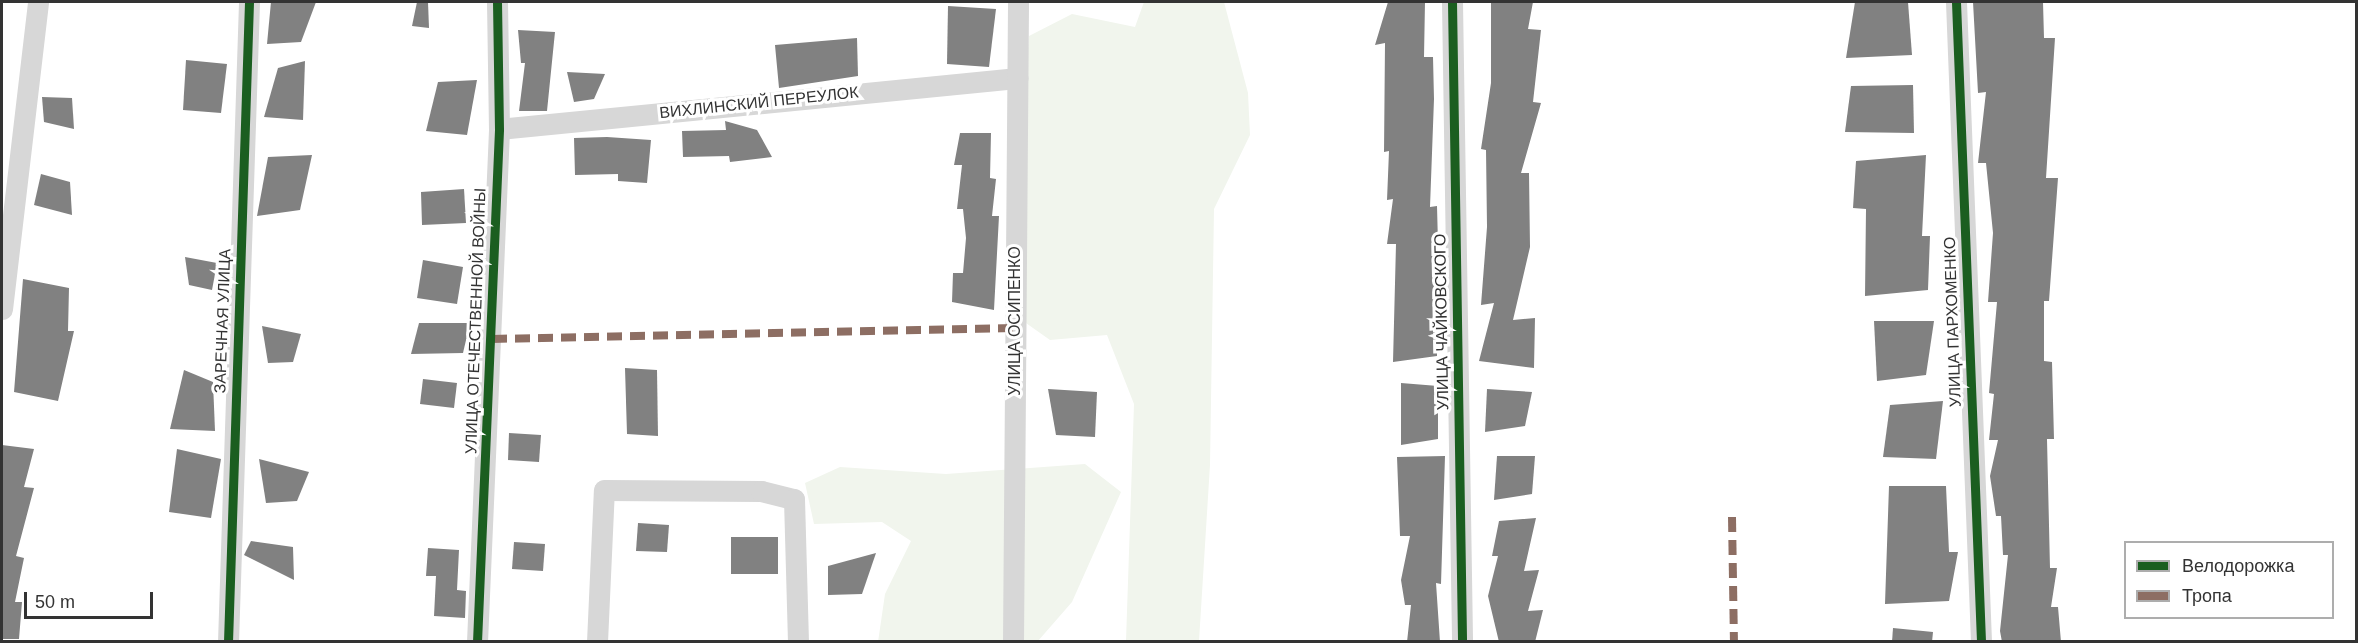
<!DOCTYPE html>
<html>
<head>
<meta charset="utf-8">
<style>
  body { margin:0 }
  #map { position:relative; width:2358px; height:643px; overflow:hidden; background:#fff; font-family:Helvetica,sans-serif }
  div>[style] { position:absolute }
  .green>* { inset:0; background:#f1f5ed }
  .building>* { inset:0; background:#818181 }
  .street>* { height:21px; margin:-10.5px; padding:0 10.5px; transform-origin:10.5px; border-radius:10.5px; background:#d7d7d7 }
  .quiet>* { height:8px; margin-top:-4px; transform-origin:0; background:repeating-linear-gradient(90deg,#8d6e63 0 15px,transparent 0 23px) }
  .cycleway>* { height:9px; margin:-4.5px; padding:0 4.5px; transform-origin:4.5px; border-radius:4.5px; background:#1b5e20 }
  span { translate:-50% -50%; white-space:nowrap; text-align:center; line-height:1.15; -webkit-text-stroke:6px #fff; paint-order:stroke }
  .street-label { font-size:16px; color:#333 }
  .frame { position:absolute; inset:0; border:3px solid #333; pointer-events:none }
  .legend { position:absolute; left:2124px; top:541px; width:210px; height:78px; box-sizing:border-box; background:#fff; border:2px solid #adadad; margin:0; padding:8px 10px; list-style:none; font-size:18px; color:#333 }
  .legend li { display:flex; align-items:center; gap:12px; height:30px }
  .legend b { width:30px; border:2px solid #adadad }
  .scale { position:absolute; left:24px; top:592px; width:129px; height:27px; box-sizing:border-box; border:3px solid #333; border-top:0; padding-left:8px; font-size:18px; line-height:21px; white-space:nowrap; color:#333; -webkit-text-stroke:4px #fff; paint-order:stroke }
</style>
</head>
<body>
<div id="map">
  <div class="green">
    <i style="clip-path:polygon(1144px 2px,1224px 2px,1248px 93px,1250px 135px,1214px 209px,1210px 465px,1199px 641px,1126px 641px,1134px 404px,1107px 335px,1050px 340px,1009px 311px,1029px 36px,1072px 14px,1135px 27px)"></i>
    <i style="clip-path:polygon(1085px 464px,1121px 492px,1072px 602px,1038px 641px,878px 642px,885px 594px,911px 541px,882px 522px,814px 524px,805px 483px,840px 467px,946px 474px)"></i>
  </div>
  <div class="building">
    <i style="clip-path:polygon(271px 2px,316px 2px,301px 42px,267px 44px)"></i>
    <i style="clip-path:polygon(417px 2px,428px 2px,429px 28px,412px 26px)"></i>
    <i style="clip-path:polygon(1388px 2px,1425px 2px,1424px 57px,1433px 57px,1434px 99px,1430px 207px,1437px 206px,1438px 244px,1437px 356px,1393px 362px,1396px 244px,1387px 244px,1393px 199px,1387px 200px,1389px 151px,1384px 152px,1385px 43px,1375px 45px)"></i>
    <i style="clip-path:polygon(1491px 2px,1533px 2px,1528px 29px,1541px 30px,1533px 102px,1541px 103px,1521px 173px,1529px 173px,1530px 247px,1513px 320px,1535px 318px,1534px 368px,1479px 361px,1494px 303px,1481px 305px,1487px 227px,1486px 150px,1481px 149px,1491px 83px)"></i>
    <i style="clip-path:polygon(1855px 2px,1908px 2px,1912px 55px,1846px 58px)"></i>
    <i style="clip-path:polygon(1973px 2px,2043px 2px,2044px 38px,2055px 38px,2046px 178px,2058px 178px,2049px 301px,2044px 301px,2044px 361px,2052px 362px,2054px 439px,2047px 439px,2050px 568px,2057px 568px,2051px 607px,2058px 607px,2061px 642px,2002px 642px,2000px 631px,2008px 555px,2003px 555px,2001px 516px,1996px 516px,1990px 476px,1998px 440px,1989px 440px,1994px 394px,1989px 393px,1997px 302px,1988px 302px,1993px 233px,1986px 163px,1978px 163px,1986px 92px,1978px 93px)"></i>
    <i style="clip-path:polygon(948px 6px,996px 9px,989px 67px,947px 64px)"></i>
    <i style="clip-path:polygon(518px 30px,555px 32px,547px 111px,519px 111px,525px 63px,521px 63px)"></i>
    <i style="clip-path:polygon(857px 38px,858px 76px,779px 88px,775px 45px)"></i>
    <i style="clip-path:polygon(186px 60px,227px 64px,221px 113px,183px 110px)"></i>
    <i style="clip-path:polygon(305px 61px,303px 120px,264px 117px,278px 68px)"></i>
    <i style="clip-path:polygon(567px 72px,605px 74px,594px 99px,574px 102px)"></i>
    <i style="clip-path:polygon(477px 80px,467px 135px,426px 131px,438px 82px)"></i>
    <i style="clip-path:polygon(1913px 85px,1914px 133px,1845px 132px,1851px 86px)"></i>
    <i style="clip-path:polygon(42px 97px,72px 98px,74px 129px,44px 122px)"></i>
    <i style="clip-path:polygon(725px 121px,757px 130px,772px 157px,730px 162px,729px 156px,683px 157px,682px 131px,726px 130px)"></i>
    <i style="clip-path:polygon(960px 133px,991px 133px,990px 178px,996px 179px,992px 216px,999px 216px,994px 310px,952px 302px,953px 273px,963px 273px,966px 238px,963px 209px,957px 209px,962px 165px,954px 165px)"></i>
    <i style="clip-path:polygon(607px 137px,651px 140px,647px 183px,618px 181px,618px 174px,575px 175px,574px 138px)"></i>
    <i style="clip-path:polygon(312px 155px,300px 210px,257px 216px,268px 157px)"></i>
    <i style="clip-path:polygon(1926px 155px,1922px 236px,1930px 236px,1928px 290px,1865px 296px,1866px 209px,1853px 208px,1856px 161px)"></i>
    <i style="clip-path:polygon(41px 174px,70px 182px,72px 215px,34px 205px)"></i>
    <i style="clip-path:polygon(464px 189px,466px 223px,422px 225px,421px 192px)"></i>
    <i style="clip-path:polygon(185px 257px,217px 263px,212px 290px,189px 285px)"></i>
    <i style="clip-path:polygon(423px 260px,463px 267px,457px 304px,417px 298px)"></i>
    <i style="clip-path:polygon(23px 279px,69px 288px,68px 331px,74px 331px,58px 401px,14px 392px)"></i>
    <i style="clip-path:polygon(1874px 321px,1934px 321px,1926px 375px,1877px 381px)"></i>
    <i style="clip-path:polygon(419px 323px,470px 323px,463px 353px,411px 354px)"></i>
    <i style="clip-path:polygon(262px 326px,301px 334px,293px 362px,268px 363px)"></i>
    <i style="clip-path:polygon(625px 368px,657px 370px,658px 436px,627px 434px)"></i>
    <i style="clip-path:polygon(184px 370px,213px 382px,215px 431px,170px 429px)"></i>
    <i style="clip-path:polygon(423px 379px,457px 383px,454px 408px,420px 404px)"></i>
    <i style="clip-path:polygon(1401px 383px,1438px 386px,1438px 439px,1401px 445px)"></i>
    <i style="clip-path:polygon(1048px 389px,1097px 392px,1095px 437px,1056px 435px)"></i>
    <i style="clip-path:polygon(1487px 389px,1532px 392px,1525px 426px,1485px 432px)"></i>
    <i style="clip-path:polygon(1943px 401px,1936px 459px,1883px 457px,1890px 405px)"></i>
    <i style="clip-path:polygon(509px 433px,541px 435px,539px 462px,508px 460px)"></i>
    <i style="clip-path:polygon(2px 445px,34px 449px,24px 487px,34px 488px,16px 556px,24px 558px,15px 602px,22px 602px,19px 639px,2px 639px)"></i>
    <i style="clip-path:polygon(177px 449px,221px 459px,211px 518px,169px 512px)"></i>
    <i style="clip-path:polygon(1445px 456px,1441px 584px,1436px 583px,1440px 642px,1407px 642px,1411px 605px,1405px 605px,1401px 580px,1410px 536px,1400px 536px,1397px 457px)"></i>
    <i style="clip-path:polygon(1497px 456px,1535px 456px,1532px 494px,1494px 500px)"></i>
    <i style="clip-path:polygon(259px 459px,309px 472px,297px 501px,266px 503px)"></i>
    <i style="clip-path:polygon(1889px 486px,1946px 486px,1949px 552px,1958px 552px,1949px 601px,1885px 604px)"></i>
    <i style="clip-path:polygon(1536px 518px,1524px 571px,1539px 570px,1528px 611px,1543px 610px,1535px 642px,1499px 642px,1488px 596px,1498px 556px,1492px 556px,1499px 521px)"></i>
    <i style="clip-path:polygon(638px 523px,669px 525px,667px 552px,636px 551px)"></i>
    <i style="clip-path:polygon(731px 537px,778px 537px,778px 574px,731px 574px)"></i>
    <i style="clip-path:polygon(251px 541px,293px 547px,294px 580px,244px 555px)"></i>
    <i style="clip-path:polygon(514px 542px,545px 544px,543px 571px,512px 569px)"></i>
    <i style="clip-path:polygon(428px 548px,459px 550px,457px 590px,466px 591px,465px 618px,434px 616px,436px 576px,426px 576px)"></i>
    <i style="clip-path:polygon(876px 553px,862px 594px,828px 595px,828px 566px)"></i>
    <i style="clip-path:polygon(1893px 628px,1933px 632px,1932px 642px,1892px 642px)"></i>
  </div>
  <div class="street">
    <i style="left:1452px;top:2px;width:640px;rotate:89.1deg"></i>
    <i style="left:1956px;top:2px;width:640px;rotate:87.76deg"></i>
    <i style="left:499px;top:129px;width:521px;rotate:-5.61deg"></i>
    <i style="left:2px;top:309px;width:309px;rotate:-83.3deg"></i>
    <i style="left:228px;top:642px;width:640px;rotate:-88.12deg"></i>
    <i style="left:477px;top:642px;width:513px;rotate:-87.54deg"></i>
    <i style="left:499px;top:129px;width:127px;rotate:-90.9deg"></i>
    <i style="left:597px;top:642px;width:152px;rotate:-87.4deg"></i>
    <i style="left:604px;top:490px;width:157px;rotate:0.4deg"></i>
    <i style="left:761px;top:491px;width:34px;rotate:14deg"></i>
    <i style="left:794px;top:499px;width:143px;rotate:88.4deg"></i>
    <i style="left:1013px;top:642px;width:640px;rotate:-89.55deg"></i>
  </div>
  <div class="quiet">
    <i style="left:492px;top:339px;width:523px;rotate:-1.2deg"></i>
    <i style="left:1732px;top:517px;width:125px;rotate:89.1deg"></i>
  </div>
  <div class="cycleway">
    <i style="left:1452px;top:2px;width:640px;rotate:89.1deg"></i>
    <i style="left:1956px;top:2px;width:640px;rotate:87.76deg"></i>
    <i style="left:228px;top:642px;width:640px;rotate:-88.12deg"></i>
    <i style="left:477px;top:642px;width:513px;rotate:-87.54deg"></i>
    <i style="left:499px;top:129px;width:127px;rotate:-90.9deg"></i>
  </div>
  <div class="street-label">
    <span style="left:759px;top:103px;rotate:-6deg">ВИХЛИНСКИЙ ПЕРЕУЛОК</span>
    <span style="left:223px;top:321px;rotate:-88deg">ЗАРЕЧНАЯ УЛИЦА</span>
    <span style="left:476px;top:321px;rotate:-88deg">УЛИЦА ОТЕЧЕСТВЕННОЙ ВОЙНЫ</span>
    <span style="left:1015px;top:321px;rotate:-90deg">УЛИЦА ОСИПЕНКО</span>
    <span style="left:1442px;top:322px;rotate:-91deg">УЛИЦА ЧАЙКОВСКОГО</span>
    <span style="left:1953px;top:322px;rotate:-92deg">УЛИЦА ПАРХОМЕНКО</span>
  </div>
  <div class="frame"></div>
  <ul class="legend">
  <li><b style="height:8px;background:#1b5e20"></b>Велодорожка</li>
  <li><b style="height:8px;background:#8d6e63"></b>Тропа</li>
  </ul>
  <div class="scale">50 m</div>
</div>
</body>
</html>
